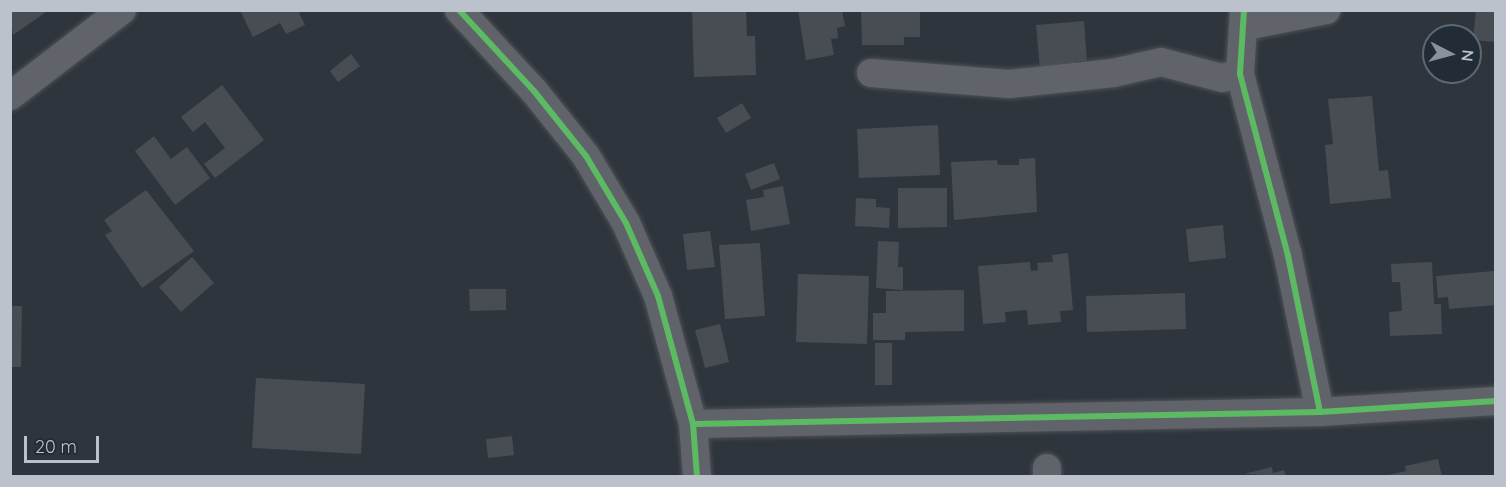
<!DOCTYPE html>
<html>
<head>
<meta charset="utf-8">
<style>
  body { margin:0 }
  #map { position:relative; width:1506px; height:487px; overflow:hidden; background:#2f353c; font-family:Quicksand,sans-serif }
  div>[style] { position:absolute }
  .building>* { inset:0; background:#484d53 }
  .roads { filter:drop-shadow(0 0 2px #4d5157) drop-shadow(0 0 2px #4d5157) }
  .minor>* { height:28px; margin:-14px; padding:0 14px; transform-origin:14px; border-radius:14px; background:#60646a }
  .cycleway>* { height:6px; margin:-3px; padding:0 3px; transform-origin:3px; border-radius:3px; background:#5cba63 }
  span { translate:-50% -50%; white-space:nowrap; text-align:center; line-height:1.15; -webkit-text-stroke:4.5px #222c37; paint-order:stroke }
  .frame { position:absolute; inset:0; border:12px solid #bbc2cb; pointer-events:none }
  .north { position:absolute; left:1422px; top:24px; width:60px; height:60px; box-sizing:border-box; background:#222c37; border:2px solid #5f6872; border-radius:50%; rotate:96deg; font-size:16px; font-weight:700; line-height:24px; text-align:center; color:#bbc2cb }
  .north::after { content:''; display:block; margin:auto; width:21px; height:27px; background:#8a9199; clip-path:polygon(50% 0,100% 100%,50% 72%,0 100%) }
  .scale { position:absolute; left:24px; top:436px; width:75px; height:27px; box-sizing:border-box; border:3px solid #bbc2cb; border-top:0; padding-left:8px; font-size:18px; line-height:21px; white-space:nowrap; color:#bbc2cb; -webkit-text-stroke:4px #222c37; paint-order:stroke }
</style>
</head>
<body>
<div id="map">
  <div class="building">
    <i style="clip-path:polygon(10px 10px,49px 10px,13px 35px)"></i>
    <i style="clip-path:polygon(240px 10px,303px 10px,299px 13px,305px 25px,286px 34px,280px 23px,253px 37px)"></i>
    <i style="clip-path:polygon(692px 10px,746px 10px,747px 36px,755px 36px,756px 75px,694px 77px)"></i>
    <i style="clip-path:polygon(798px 10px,842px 10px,845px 26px,837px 28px,838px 38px,831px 39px,834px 55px,806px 60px)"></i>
    <i style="clip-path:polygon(861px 10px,920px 10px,920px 37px,904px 37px,904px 45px,862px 45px)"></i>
    <i style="clip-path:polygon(1476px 10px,1496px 10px,1496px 42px,1473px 40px)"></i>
    <i style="clip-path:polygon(1084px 21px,1087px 61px,1075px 61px,1076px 75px,1040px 70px,1036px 25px)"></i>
    <i style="clip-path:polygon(351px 54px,360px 66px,338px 82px,330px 71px)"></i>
    <i style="clip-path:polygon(222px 85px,264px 140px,215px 178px,204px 164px,225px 148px,205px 122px,193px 132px,181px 117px)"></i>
    <i style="clip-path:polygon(1372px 96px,1379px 171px,1388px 170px,1391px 198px,1330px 204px,1325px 145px,1333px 144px,1328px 99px)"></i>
    <i style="clip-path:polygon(742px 103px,751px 118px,726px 133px,717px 118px)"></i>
    <i style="clip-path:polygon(938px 125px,940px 175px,859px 178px,857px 129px)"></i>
    <i style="clip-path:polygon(154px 136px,171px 159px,187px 147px,210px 178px,175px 205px,135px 151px)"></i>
    <i style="clip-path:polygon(1035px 158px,1037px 212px,954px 220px,951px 162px,997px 160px,998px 165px,1019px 165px,1019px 159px)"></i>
    <i style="clip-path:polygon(774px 163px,780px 179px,751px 190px,745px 174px)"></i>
    <i style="clip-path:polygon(783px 186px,790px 224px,751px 231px,746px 200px,764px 197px,763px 190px)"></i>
    <i style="clip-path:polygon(898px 188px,947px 188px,947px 227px,898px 228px)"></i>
    <i style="clip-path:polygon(146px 190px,194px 251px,142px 288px,105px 235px,112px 231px,104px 220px)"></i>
    <i style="clip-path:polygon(856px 198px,876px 199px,876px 207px,890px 208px,889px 228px,855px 226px)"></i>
    <i style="clip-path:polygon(1223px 225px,1226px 258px,1189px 262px,1186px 229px)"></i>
    <i style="clip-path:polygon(710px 231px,715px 267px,687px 270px,683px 234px)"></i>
    <i style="clip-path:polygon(878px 241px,899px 242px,898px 267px,903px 267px,903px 290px,876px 288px)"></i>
    <i style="clip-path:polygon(760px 243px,765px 316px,725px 319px,719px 245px)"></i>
    <i style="clip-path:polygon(1068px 253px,1073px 310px,1060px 311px,1061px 322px,1028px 325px,1027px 310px,1005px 312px,1006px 322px,983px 324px,978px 266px,1030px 262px,1031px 271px,1038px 270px,1037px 263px,1053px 262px,1052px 255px)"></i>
    <i style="clip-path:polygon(192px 257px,214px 283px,181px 312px,159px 287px)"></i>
    <i style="clip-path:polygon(1432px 262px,1434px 304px,1441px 304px,1442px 334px,1390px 336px,1389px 312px,1402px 311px,1400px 282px,1392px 282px,1391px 264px)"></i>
    <i style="clip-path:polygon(1494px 271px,1496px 305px,1449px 309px,1448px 297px,1438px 298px,1436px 276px)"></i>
    <i style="clip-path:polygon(798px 274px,869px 276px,867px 344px,796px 342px)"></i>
    <i style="clip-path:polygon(469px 289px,506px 289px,506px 310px,470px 311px)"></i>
    <i style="clip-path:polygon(964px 290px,964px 331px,905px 332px,905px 340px,873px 340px,873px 313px,886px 313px,886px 291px)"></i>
    <i style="clip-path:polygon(1185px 293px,1186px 329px,1087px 332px,1086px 296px)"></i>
    <i style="clip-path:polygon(10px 306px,22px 306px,21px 367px,10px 367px)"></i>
    <i style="clip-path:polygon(720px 324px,729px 362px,705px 368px,695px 330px)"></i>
    <i style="clip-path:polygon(875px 343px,892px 343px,892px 385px,875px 385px)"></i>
    <i style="clip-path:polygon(256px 378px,365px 384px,361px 454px,252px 448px)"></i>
    <i style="clip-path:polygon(512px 436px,514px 455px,488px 458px,486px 439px)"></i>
    <i style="clip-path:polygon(1438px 459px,1442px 476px,1384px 476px,1406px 471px,1405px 466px)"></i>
    <i style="clip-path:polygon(1272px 467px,1273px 473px,1284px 470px,1286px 476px,1244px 474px)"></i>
  </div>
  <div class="roads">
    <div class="minor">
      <i style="left:459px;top:10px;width:110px;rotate:47.2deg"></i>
      <i style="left:534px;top:91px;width:83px;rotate:51.3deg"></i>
      <i style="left:586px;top:156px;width:78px;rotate:59.2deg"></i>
      <i style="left:626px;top:223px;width:80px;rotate:66.3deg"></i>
      <i style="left:658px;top:296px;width:133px;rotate:74.7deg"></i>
      <i style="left:693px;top:424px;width:52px;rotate:85.6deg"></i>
      <i style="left:1244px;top:10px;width:64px;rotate:93.6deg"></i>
      <i style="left:1240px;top:74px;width:188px;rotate:75.2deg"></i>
      <i style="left:1288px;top:256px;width:159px;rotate:78.4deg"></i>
      <i style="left:1320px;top:412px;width:176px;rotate:-3.6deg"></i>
      <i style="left:1246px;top:26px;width:82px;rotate:-11.3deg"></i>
      <i style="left:871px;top:73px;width:138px;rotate:4.6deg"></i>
      <i style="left:1009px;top:84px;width:105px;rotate:-6deg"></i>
      <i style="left:1113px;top:73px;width:49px;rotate:-12.9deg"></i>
      <i style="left:1161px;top:62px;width:63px;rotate:14.7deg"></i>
      <i style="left:1222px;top:78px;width:18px;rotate:-13deg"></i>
      <i style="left:10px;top:96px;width:141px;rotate:-37.5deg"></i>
      <i style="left:693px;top:424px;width:627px;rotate:-1.1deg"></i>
      <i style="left:1047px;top:476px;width:8px;rotate:-90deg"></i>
    </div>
  </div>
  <div class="cycleway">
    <i style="left:459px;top:10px;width:110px;rotate:47.2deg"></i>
    <i style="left:534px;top:91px;width:83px;rotate:51.3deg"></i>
    <i style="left:586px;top:156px;width:78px;rotate:59.2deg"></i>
    <i style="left:626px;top:223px;width:80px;rotate:66.3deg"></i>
    <i style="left:658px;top:296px;width:133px;rotate:74.7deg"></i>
    <i style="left:693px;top:424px;width:52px;rotate:85.6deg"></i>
    <i style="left:1244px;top:10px;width:64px;rotate:93.6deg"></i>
    <i style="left:1240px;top:74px;width:188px;rotate:75.2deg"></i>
    <i style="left:1288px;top:256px;width:159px;rotate:78.4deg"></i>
    <i style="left:1320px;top:412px;width:176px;rotate:-3.6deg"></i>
    <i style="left:693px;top:424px;width:627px;rotate:-1.1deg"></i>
  </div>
  <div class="frame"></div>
  <div class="north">N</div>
  <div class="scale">20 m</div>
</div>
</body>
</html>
